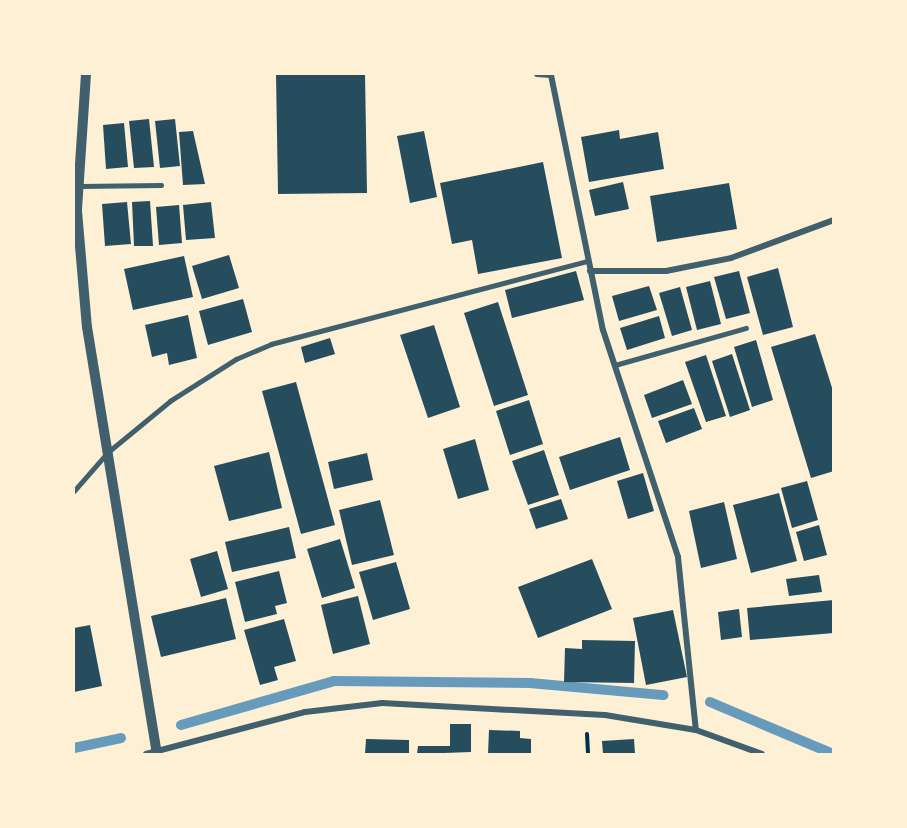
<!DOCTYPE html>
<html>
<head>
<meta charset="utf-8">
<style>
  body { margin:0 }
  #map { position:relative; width:907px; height:828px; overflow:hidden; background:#fdf0d5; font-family:Arial,sans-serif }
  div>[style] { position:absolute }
  .stream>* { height:10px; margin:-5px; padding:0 5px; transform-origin:5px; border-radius:5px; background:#669bbc }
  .building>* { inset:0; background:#264d5e }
  .path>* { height:4px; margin:-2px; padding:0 2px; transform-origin:2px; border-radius:2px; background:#003049 }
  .service>* { height:4.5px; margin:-2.25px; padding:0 2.25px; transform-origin:2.25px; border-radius:2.25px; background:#3f606c }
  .minor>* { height:6px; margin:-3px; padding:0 3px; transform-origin:3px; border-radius:3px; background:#3f606c }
  .tertiary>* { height:10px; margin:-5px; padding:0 5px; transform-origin:5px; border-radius:5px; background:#3f606c }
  span { translate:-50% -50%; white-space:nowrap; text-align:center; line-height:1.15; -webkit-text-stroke:6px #fdf0d5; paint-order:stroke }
  .frame { position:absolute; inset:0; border:75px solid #fdf0d5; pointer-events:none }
</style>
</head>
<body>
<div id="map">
  <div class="stream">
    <i style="left:710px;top:702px;width:134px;rotate:22.9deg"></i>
    <i style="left:181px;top:725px;width:159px;rotate:-16deg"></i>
    <i style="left:334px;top:681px;width:196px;rotate:0.6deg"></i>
    <i style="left:530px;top:683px;width:134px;rotate:5.2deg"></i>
    <i style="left:74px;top:748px;width:48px;rotate:-12deg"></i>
  </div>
  <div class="building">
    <i style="clip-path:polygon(276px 74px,365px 74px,367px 193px,278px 194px)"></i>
    <i style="clip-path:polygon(149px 119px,154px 167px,134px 168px,129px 121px)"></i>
    <i style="clip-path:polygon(175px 119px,180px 166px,160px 168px,155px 121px)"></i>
    <i style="clip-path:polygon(124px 123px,128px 167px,106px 169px,103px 125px)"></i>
    <i style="clip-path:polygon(619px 130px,620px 139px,658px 132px,664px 169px,589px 182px,581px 137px)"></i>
    <i style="clip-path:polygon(193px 131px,205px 184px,183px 185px,179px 132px)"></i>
    <i style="clip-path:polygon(424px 131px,437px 197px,410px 203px,397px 136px)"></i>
    <i style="clip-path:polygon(543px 162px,562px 258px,478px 274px,472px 240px,452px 244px,440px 183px)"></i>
    <i style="clip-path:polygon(623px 182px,629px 209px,595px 216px,589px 190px)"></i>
    <i style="clip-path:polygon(729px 183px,737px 229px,657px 242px,650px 196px)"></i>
    <i style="clip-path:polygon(150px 201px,153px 246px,134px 246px,132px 202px)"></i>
    <i style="clip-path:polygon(127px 202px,131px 244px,105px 246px,102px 204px)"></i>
    <i style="clip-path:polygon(211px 202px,215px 238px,186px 240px,183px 205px)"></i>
    <i style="clip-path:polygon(179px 205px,182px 243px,159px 245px,156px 207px)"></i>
    <i style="clip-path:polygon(229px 255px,239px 288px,202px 299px,192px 266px)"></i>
    <i style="clip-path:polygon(184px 256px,193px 297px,133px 310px,124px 269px)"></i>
    <i style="clip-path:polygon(778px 268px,793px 327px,763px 335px,747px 277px)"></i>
    <i style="clip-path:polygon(576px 271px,584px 300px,512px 318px,505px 290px)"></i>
    <i style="clip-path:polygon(739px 271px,750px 313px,726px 319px,714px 277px)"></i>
    <i style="clip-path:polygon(710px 281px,721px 324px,697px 330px,686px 287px)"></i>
    <i style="clip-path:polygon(649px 286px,657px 310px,619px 321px,612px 296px)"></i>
    <i style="clip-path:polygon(680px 287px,692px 330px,672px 336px,659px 293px)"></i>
    <i style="clip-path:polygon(243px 299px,252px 332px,208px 345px,199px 311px)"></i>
    <i style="clip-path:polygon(498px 302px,528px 395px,494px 406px,464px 313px)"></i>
    <i style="clip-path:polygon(188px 315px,197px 358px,169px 365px,167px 353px,152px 357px,145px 325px)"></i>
    <i style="clip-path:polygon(659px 316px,665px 338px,627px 350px,620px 328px)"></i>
    <i style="clip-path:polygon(434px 325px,460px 407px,428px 418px,400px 335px)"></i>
    <i style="clip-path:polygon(815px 334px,834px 394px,834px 471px,811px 478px,771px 347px)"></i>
    <i style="clip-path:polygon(330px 338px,335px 354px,305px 363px,301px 347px)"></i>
    <i style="clip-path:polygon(756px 340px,773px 400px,752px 407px,734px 347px)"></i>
    <i style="clip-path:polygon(732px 354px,750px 410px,730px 417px,712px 361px)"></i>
    <i style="clip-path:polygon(706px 355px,726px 416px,706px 422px,685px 362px)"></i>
    <i style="clip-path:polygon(683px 380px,692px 404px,652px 418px,644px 395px)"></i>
    <i style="clip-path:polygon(296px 382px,335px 525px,301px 534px,262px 391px)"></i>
    <i style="clip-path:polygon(529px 400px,543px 444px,510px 455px,496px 411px)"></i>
    <i style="clip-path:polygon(694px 408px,702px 429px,666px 443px,658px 421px)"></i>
    <i style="clip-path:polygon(620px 437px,630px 470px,570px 490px,559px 457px)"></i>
    <i style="clip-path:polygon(475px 439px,489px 490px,458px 499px,443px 449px)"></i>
    <i style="clip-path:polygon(544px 450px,559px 495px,528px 505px,512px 461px)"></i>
    <i style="clip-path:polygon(269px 452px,282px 508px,229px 521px,214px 466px)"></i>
    <i style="clip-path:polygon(367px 453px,373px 480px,334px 489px,328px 462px)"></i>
    <i style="clip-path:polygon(643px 473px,654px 511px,628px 519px,617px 481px)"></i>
    <i style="clip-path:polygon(807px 481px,818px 520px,792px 528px,781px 488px)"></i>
    <i style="clip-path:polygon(779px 493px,797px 561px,751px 573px,733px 505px)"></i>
    <i style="clip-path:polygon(561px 499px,568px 519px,536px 529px,529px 509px)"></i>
    <i style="clip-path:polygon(380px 500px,394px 555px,352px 565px,339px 510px)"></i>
    <i style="clip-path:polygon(724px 502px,737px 559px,701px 568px,689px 511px)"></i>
    <i style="clip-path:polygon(819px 525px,827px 555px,804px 561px,796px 532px)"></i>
    <i style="clip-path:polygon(289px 527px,296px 558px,232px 572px,225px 542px)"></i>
    <i style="clip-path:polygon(340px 539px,355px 588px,322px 598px,307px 549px)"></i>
    <i style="clip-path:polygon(217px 551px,228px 589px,201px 597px,190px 559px)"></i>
    <i style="clip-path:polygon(592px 559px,612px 609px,538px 638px,518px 587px)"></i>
    <i style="clip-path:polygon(396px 562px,410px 609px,373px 620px,359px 572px)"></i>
    <i style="clip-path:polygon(279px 571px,287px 603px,275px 606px,277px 614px,245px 622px,235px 582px)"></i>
    <i style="clip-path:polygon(819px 575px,822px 592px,789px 596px,786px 579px)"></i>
    <i style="clip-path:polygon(358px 596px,370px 644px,333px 654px,321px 605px)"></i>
    <i style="clip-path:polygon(226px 598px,236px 639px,161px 657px,151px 616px)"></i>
    <i style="clip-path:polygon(834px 600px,834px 633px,750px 640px,747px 608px)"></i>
    <i style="clip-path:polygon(739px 609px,742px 637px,721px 640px,718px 612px)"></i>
    <i style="clip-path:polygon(673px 610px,687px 677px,646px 685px,633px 618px)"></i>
    <i style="clip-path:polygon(284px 619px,296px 661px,274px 667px,278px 680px,260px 685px,244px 630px)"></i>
    <i style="clip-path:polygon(90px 625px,102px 686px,74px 692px,74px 628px)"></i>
    <i style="clip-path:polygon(582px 640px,635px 641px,634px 683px,564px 682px,565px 648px,582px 649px)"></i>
    <i style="clip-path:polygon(450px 724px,471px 724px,471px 752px,417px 754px,418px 746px,450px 746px)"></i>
    <i style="clip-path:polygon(489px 730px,520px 731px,520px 738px,531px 739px,531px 754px,488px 754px)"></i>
    <i style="clip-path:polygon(366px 739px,409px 740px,409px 754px,365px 754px)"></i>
    <i style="clip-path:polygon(634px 739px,635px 754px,603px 754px,602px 741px)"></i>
  </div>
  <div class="path">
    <i style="left:587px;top:734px;width:20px;rotate:87deg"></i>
  </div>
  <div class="service">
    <i style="left:80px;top:186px;width:81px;rotate:-0.7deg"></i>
    <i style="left:615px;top:365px;width:136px;rotate:-15.8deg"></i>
    <i style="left:74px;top:491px;width:52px;rotate:-48.9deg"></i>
    <i style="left:108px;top:452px;width:80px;rotate:-39.4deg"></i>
    <i style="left:170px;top:401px;width:78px;rotate:-32.5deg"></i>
    <i style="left:236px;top:359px;width:38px;rotate:-23deg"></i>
    <i style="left:271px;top:344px;width:327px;rotate:-14.7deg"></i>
  </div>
  <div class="minor">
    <i style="left:537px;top:74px;width:14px;rotate:4deg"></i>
    <i style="left:551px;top:75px;width:260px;rotate:78.5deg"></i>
    <i style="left:603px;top:330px;width:239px;rotate:71.7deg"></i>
    <i style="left:678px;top:557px;width:174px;rotate:84.1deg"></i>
    <i style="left:590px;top:271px;width:76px"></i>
    <i style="left:666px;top:271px;width:66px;rotate:-11.3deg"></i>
    <i style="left:731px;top:258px;width:110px;rotate:-20.3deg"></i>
    <i style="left:146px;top:754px;width:164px;rotate:-14.8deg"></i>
    <i style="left:305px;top:712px;width:78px;rotate:-6.7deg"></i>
    <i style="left:382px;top:703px;width:223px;rotate:3.1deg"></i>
    <i style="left:605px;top:715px;width:92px;rotate:9.4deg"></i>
    <i style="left:696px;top:730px;width:70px;rotate:20deg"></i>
  </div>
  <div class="tertiary">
    <i style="left:86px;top:74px;width:137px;rotate:93.8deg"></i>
    <i style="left:77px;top:211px;width:116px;rotate:85.1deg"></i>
    <i style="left:87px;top:327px;width:433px;rotate:80.7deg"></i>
  </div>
  <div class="frame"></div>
</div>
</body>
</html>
